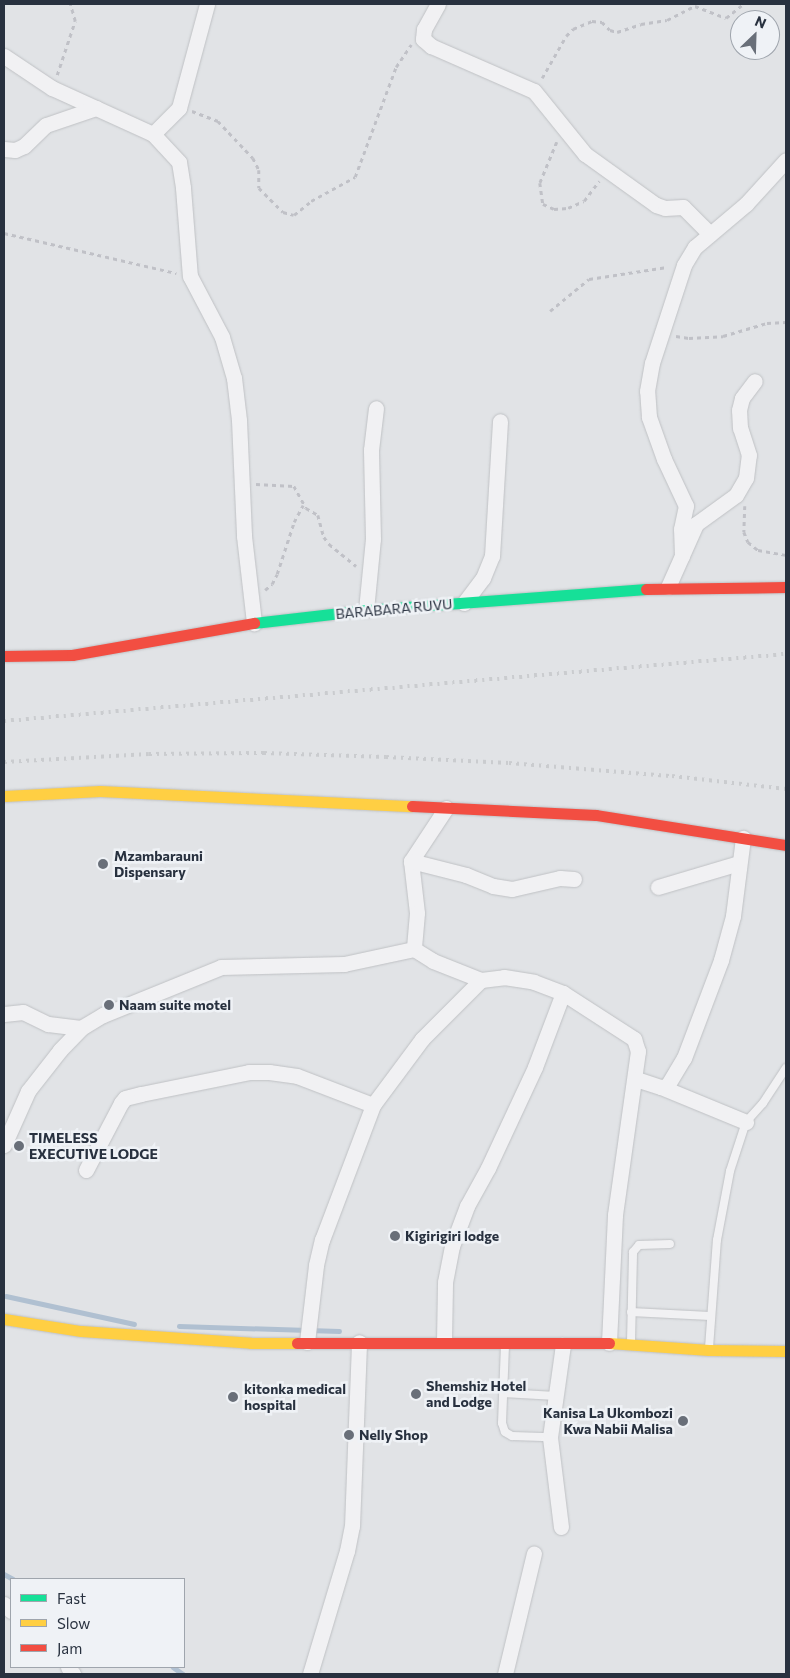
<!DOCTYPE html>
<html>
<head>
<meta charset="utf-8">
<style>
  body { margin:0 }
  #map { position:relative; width:790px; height:1678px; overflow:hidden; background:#e1e3e6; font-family:Commissioner,sans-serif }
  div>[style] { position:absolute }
  .stream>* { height:4.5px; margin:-2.25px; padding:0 2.25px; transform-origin:2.25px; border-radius:2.25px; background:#b0c0d1 }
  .path>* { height:2.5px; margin-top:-1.25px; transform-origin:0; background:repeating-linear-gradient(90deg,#c0c1c7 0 4px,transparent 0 8px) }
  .roads { filter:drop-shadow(0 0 1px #bfc1c4) drop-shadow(0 0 1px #bfc1c4) }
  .lane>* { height:8px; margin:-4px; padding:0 4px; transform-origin:4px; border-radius:4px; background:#f1f1f3 }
  .street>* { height:15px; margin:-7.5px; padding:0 7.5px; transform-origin:7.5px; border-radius:7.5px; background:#f1f1f3 }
  .fast>* { height:11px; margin:-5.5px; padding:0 5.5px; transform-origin:5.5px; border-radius:5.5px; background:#16e098 }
  .slow>* { height:11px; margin:-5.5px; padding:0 5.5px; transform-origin:5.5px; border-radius:5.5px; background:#ffcf43 }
  .jam>* { height:11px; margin:-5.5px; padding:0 5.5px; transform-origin:5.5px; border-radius:5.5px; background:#f24e42 }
  .rail>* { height:4px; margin-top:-2px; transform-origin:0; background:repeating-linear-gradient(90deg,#cacccf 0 2.5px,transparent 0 7.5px) }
  .dots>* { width:14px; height:14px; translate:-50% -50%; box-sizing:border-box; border:2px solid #eff2f6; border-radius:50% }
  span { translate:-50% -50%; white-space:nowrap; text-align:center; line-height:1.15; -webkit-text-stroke:5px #eff2f6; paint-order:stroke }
  .street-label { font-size:14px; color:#28313f }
  .poi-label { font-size:14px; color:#28313f; font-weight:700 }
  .left { translate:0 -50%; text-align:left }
  .right { translate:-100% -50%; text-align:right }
  .frame { position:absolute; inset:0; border:5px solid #28313f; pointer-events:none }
  .legend { position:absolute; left:10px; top:1578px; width:175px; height:90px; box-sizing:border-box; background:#eff2f6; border:1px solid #9fa5ad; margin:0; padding:6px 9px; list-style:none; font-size:15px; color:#28313f }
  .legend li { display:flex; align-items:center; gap:10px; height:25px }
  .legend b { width:25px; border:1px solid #9fa5ad }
  .north { position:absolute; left:730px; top:10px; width:50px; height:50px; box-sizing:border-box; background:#eff2f6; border:1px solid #9fa5ad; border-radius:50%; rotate:24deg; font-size:14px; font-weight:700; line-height:20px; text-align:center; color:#28313f }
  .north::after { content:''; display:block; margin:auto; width:18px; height:22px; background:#696f79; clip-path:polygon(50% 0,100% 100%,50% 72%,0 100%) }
</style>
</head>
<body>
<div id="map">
  <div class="stream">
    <i style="left:6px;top:1296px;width:131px;rotate:12.3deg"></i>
    <i style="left:179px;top:1326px;width:160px;rotate:1.8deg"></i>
    <i style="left:4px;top:1574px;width:10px;rotate:29deg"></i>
    <i style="left:173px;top:1667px;width:12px;rotate:35deg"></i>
  </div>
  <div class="path">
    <i style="left:57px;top:75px;width:57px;rotate:-71.6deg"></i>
    <i style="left:75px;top:21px;width:18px;rotate:-106deg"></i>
    <i style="left:542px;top:78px;width:48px;rotate:-60.3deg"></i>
    <i style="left:566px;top:36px;width:10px;rotate:-45deg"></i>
    <i style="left:573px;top:29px;width:21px;rotate:-23deg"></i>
    <i style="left:592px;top:21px;width:10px;rotate:6deg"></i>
    <i style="left:602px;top:22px;width:11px;rotate:45deg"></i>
    <i style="left:610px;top:30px;width:7px;rotate:16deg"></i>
    <i style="left:617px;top:32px;width:25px;rotate:-18deg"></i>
    <i style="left:641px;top:24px;width:26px;rotate:-9deg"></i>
    <i style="left:667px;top:20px;width:31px;rotate:-27deg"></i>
    <i style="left:695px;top:6px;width:33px;rotate:21deg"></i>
    <i style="left:726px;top:18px;width:22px;rotate:-39deg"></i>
    <i style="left:192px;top:111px;width:28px;rotate:21deg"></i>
    <i style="left:218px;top:121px;width:51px;rotate:46.6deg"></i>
    <i style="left:253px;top:158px;width:13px;rotate:63deg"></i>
    <i style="left:259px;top:170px;width:18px;rotate:90deg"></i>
    <i style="left:259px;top:188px;width:34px;rotate:45deg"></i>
    <i style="left:283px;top:212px;width:11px;rotate:15deg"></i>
    <i style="left:294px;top:215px;width:22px;rotate:-39deg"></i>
    <i style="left:311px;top:201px;width:50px;rotate:-28.6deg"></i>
    <i style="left:355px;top:177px;width:117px;rotate:-69.6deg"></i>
    <i style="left:396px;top:67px;width:27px;rotate:-56deg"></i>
    <i style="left:557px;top:142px;width:44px;rotate:112.5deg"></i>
    <i style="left:540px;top:183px;width:21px;rotate:82deg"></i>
    <i style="left:543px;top:204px;width:12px;rotate:24deg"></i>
    <i style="left:554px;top:209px;width:14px;rotate:-4deg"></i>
    <i style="left:568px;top:208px;width:17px;rotate:-24deg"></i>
    <i style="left:584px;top:201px;width:25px;rotate:-53deg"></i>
    <i style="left:4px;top:233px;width:177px;rotate:13.1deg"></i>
    <i style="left:550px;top:311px;width:50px;rotate:-39.4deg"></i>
    <i style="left:589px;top:279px;width:79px;rotate:-8.7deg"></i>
    <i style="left:676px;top:336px;width:13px;rotate:9deg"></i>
    <i style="left:689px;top:338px;width:34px;rotate:-3deg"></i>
    <i style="left:723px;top:336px;width:46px;rotate:-16.5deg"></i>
    <i style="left:767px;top:323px;width:19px;rotate:-3deg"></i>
    <i style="left:256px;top:484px;width:38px;rotate:3deg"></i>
    <i style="left:294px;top:486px;width:25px;rotate:61deg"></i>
    <i style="left:306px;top:508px;width:14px;rotate:30deg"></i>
    <i style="left:318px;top:515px;width:23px;rotate:75deg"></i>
    <i style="left:324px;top:537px;width:9px;rotate:54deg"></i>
    <i style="left:329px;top:544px;width:35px;rotate:39deg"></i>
    <i style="left:745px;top:506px;width:26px;rotate:92deg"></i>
    <i style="left:744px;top:532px;width:11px;rotate:68deg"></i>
    <i style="left:748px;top:542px;width:13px;rotate:39deg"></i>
    <i style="left:758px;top:550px;width:28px;rotate:10deg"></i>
    <i style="left:265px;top:590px;width:9px;rotate:-41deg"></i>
    <i style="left:272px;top:584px;width:11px;rotate:-63deg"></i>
    <i style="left:277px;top:574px;width:55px;rotate:-71.9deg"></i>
    <i style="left:294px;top:522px;width:19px;rotate:-62deg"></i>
  </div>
  <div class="roads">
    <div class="lane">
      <i style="left:631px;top:1312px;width:79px;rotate:2.9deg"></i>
      <i style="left:631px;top:1342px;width:90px;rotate:-88.7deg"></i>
      <i style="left:633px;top:1252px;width:9px;rotate:-49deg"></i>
      <i style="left:639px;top:1245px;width:31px;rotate:-2deg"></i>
      <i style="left:505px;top:1345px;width:78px;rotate:92.2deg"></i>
      <i style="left:502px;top:1423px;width:9px;rotate:72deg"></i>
      <i style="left:505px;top:1432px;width:8px;rotate:30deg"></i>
      <i style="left:512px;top:1436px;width:38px;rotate:2deg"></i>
      <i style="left:709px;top:1348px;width:108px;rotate:-85.8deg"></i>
      <i style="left:717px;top:1240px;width:70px;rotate:-79.3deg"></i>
      <i style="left:730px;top:1171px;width:52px;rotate:-71.9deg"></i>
      <i style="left:746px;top:1122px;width:25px;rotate:-48deg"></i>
      <i style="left:763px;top:1103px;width:42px;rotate:-56.7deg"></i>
      <i style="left:503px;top:1393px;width:53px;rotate:3.2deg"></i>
    </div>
    <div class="street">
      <i style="left:438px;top:4px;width:29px;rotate:119deg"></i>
      <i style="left:424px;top:29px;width:10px;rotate:96deg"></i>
      <i style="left:423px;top:39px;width:11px;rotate:41deg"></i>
      <i style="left:431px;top:46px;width:112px;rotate:23.6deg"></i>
      <i style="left:534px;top:91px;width:81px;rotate:51deg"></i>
      <i style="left:585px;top:154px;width:87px;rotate:35.7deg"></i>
      <i style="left:656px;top:205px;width:9px;rotate:18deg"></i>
      <i style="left:665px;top:208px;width:18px;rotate:-3deg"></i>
      <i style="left:683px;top:207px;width:38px;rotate:45deg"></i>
      <i style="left:4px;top:56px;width:58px;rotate:33.7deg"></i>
      <i style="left:52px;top:88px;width:111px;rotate:24.5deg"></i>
      <i style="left:153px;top:134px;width:38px;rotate:47deg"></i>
      <i style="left:179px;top:162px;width:26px;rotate:81deg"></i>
      <i style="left:183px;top:188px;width:88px;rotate:85.5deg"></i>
      <i style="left:190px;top:276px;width:69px;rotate:62.3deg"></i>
      <i style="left:222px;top:337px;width:43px;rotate:73.7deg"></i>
      <i style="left:234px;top:378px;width:42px;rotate:83.2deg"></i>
      <i style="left:239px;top:420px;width:116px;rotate:87.5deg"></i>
      <i style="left:244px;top:536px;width:88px;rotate:83.4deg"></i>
      <i style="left:153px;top:134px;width:37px;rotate:-45deg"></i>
      <i style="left:179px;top:108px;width:108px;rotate:-74.9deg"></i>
      <i style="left:4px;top:149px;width:11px;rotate:5deg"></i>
      <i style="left:15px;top:150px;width:10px;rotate:-24deg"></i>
      <i style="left:24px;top:146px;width:30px;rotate:-44deg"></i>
      <i style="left:46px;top:125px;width:53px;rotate:-18.8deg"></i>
      <i style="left:682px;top:556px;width:27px;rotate:-92deg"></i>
      <i style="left:681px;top:529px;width:24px;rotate:-78deg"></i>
      <i style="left:686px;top:506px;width:52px;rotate:-115.1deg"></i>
      <i style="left:664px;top:459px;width:45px;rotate:-109.7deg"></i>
      <i style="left:649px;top:417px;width:26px;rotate:-94deg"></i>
      <i style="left:647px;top:391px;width:28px;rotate:-80deg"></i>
      <i style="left:652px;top:363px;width:103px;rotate:-71.9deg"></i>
      <i style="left:684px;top:265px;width:21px;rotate:-59deg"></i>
      <i style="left:695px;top:247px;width:67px;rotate:-40.1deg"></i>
      <i style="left:746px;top:204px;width:59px;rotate:-47.7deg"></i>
      <i style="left:668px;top:587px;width:69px;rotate:-66deg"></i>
      <i style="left:696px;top:524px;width:49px;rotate:-35.9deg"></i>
      <i style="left:736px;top:495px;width:20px;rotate:-60deg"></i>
      <i style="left:746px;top:478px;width:23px;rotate:-83deg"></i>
      <i style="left:749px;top:455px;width:28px;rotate:-108deg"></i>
      <i style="left:740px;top:428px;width:18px;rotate:-93deg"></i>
      <i style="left:739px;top:410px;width:12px;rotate:-76deg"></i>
      <i style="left:742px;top:398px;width:21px;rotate:-53deg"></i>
      <i style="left:464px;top:603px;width:31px;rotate:-53deg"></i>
      <i style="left:483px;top:578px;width:24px;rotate:-68deg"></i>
      <i style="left:492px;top:556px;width:135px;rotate:-86.6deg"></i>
      <i style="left:366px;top:610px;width:71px;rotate:-84.4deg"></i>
      <i style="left:373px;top:539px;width:89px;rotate:-91.3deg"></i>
      <i style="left:371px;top:450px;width:42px;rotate:-83.2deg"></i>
      <i style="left:446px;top:808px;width:64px;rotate:123.4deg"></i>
      <i style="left:411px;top:861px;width:52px;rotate:83.4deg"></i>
      <i style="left:417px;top:913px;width:36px;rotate:95deg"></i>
      <i style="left:414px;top:949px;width:22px;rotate:32deg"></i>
      <i style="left:433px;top:961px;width:52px;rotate:21.6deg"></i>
      <i style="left:481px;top:980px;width:23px;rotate:-7deg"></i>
      <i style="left:504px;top:977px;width:30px;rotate:9deg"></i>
      <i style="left:534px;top:982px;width:31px;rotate:21deg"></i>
      <i style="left:563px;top:993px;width:85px;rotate:32.9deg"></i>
      <i style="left:634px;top:1039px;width:13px;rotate:72deg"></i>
      <i style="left:638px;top:1051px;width:166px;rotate:98deg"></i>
      <i style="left:615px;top:1215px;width:128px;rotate:92.7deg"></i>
      <i style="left:411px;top:861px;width:57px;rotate:14.3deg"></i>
      <i style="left:466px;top:875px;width:29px;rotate:22deg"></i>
      <i style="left:493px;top:886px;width:19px;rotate:9deg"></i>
      <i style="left:512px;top:889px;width:49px;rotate:-12.9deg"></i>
      <i style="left:560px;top:878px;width:14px;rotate:4deg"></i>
      <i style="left:658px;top:887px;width:84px;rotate:-16.5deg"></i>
      <i style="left:4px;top:1014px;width:19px;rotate:-6deg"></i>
      <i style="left:23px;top:1012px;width:28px;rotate:26deg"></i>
      <i style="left:48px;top:1024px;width:33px;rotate:7deg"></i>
      <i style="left:636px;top:1079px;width:26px;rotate:18deg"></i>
      <i style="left:661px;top:1087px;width:6px;rotate:-9deg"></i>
      <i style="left:667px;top:1086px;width:33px;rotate:-59deg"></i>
      <i style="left:684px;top:1058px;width:105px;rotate:-69.3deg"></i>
      <i style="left:721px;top:960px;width:46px;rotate:-74.7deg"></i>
      <i style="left:733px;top:916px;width:79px;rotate:-82.7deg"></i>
      <i style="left:661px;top:1087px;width:92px;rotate:22.4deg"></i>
      <i style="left:4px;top:1145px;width:59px;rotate:-66deg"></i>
      <i style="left:28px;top:1091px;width:52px;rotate:-52deg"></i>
      <i style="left:60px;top:1050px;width:30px;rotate:-46deg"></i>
      <i style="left:81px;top:1028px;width:26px;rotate:-31deg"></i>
      <i style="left:103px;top:1015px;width:127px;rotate:-22.1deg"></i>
      <i style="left:221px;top:967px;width:123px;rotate:-1.4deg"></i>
      <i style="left:344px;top:964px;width:72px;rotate:-12.1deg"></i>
      <i style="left:86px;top:1170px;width:76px;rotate:-62.4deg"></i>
      <i style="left:121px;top:1103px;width:6px;rotate:-51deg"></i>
      <i style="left:125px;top:1098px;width:16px;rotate:-14deg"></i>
      <i style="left:141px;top:1094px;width:110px;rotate:-11.5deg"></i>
      <i style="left:249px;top:1072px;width:20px"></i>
      <i style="left:269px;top:1072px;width:28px;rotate:8deg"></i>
      <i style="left:297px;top:1076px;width:81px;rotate:20.9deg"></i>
      <i style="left:444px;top:1341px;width:59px;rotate:-89deg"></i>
      <i style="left:445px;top:1282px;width:37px;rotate:-79deg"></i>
      <i style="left:452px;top:1246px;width:43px;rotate:-69.4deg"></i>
      <i style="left:467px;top:1206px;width:43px;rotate:-61.1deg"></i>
      <i style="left:488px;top:1168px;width:111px;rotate:-65deg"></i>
      <i style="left:535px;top:1067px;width:79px;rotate:-69.3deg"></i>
      <i style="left:307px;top:1342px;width:78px;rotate:-83.3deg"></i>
      <i style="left:316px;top:1265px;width:26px;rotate:-77deg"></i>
      <i style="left:322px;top:1240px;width:144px;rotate:-69.3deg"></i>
      <i style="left:373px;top:1105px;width:82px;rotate:-53.4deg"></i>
      <i style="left:422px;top:1039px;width:83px;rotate:-45deg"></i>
      <i style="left:561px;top:1527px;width:91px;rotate:-97deg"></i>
      <i style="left:550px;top:1437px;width:93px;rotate:-82deg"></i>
      <i style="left:4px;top:1604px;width:10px;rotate:45deg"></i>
      <i style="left:68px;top:1667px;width:9px;rotate:54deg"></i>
      <i style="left:310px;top:1674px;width:128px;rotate:-73.3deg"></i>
      <i style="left:347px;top:1551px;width:25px;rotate:-79deg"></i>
      <i style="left:352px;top:1526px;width:184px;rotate:-87.8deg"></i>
      <i style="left:505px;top:1674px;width:124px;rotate:-76.5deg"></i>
    </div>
    <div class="fast">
      <i style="left:254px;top:623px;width:113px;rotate:-6.6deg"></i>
      <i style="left:366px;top:610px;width:281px;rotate:-4.3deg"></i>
    </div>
    <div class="slow">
      <i style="left:4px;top:796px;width:96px;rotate:-3deg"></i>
      <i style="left:100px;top:791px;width:312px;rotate:2.8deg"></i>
      <i style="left:4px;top:1319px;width:78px;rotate:8.9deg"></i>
      <i style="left:81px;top:1331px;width:170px;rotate:4deg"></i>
      <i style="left:251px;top:1343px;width:46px"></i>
      <i style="left:609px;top:1343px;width:100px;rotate:4deg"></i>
      <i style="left:709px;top:1350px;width:77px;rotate:0.7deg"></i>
    </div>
    <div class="jam">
      <i style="left:646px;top:589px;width:140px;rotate:-0.8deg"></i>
      <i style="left:4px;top:656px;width:68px;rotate:-0.8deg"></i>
      <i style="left:72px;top:655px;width:185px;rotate:-10deg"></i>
      <i style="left:412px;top:806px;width:184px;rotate:2.8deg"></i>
      <i style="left:596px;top:815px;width:192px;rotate:9deg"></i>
      <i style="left:297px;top:1343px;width:312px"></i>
    </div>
  </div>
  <div class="rail">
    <i style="left:4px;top:721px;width:785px;rotate:-4.9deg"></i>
    <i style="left:4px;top:762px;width:145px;rotate:-3.2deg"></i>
    <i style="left:149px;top:754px;width:115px;rotate:-0.5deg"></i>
    <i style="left:264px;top:753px;width:122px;rotate:1.9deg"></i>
    <i style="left:386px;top:757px;width:123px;rotate:2.8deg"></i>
    <i style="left:509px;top:763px;width:164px;rotate:4.6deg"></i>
    <i style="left:672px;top:776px;width:115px;rotate:6.5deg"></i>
  </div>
  <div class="dots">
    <i style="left:103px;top:864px;background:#696f79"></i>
    <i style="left:109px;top:1005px;background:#696f79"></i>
    <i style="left:19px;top:1146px;background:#696f79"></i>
    <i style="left:395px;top:1236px;background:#696f79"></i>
    <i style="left:416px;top:1394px;background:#696f79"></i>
    <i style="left:233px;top:1397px;background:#696f79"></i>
    <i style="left:683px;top:1421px;background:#696f79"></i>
    <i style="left:349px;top:1435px;background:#696f79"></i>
  </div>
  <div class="street-label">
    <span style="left:394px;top:609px;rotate:-5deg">BARABARA RUVU</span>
  </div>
  <div class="poi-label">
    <span class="left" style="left:114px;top:864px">Mzambarauni<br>Dispensary</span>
    <span class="left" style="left:119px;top:1005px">Naam suite motel</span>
    <span class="left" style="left:29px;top:1146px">TIMELESS<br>EXECUTIVE LODGE</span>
    <span class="left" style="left:405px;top:1236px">Kigirigiri lodge</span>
    <span class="left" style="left:426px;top:1394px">Shemshiz Hotel<br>and Lodge</span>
    <span class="left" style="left:244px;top:1397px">kitonka medical<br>hospital</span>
    <span class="right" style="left:673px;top:1421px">Kanisa La Ukombozi<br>Kwa Nabii Malisa</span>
    <span class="left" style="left:359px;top:1435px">Nelly Shop</span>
  </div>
  <div class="frame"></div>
  <ul class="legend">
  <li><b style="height:6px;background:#16e098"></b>Fast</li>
  <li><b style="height:6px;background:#ffcf43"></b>Slow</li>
  <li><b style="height:6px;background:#f24e42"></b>Jam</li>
  </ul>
  <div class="north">N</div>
</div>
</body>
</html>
